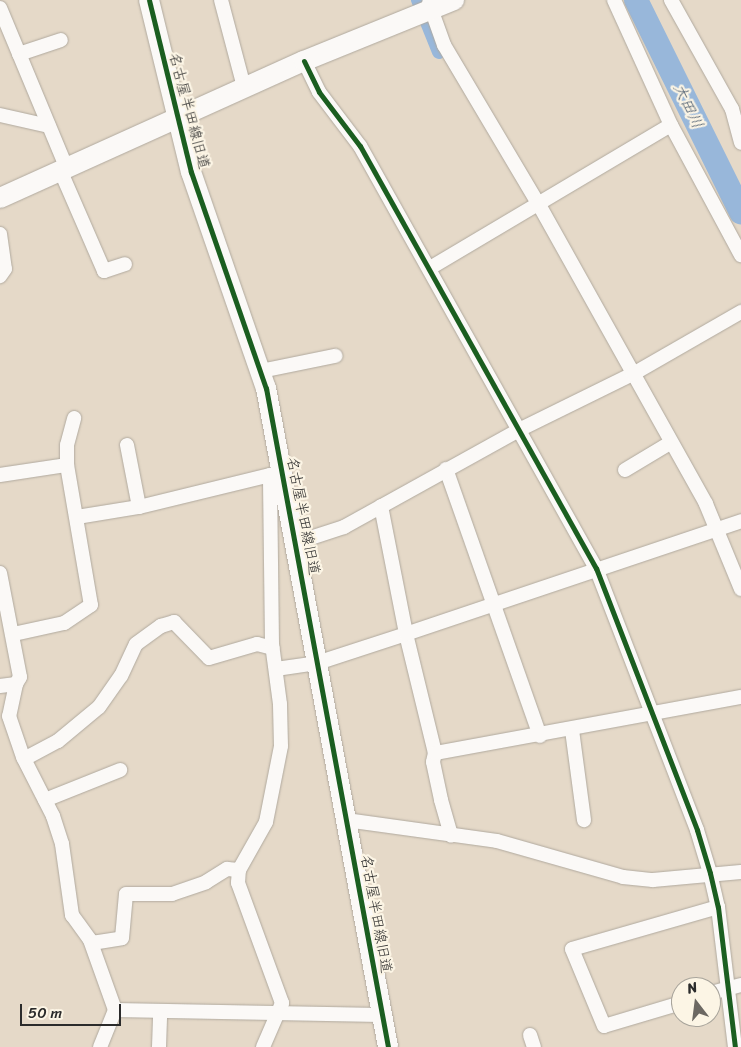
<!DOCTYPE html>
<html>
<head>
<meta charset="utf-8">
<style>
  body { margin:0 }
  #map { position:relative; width:741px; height:1047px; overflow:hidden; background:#e5d9c8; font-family:Sriracha,"Klee One",sans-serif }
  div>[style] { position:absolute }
  .canal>* { height:14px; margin:-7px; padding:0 7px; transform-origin:7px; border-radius:7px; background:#98b7da }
  .river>* { height:24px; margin:-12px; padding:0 12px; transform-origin:12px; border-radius:12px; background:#98b7da }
  .roads { filter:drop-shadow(0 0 1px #b0a99e) drop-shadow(0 0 1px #b0a99e) }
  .street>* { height:14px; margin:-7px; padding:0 7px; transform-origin:7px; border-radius:7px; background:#fbf9f7 }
  .secondary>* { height:20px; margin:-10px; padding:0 10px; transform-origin:10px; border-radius:10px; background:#fbf9f7 }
  .cycleway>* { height:5px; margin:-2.5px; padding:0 2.5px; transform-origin:2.5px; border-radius:2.5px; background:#1b5e20 }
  span { translate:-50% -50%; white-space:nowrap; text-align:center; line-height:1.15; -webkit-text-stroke:4.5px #fcf5e5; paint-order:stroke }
  .street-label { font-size:15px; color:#2b2b2b }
  .water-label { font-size:16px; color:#46576b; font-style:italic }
  .north { position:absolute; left:671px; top:977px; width:50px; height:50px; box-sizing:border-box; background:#fcf5e5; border:1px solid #a8a49b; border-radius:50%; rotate:345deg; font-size:14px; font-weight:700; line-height:20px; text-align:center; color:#2b2b2b }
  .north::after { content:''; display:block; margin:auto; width:18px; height:22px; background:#6c6862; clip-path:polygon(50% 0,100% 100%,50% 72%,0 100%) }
  .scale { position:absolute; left:20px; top:1004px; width:101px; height:22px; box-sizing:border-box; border:2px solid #2b2b2b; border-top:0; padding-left:6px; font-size:15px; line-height:18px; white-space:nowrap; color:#2b2b2b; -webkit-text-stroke:4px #fcf5e5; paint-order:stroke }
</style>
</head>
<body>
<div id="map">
  <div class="canal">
    <i style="left:418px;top:0;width:56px;rotate:68deg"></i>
  </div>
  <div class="river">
    <i style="left:636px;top:0;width:237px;rotate:63.7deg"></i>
  </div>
  <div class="roads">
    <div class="street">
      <i style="left:221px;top:0;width:90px;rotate:75.2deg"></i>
      <i style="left:614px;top:0;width:137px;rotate:65.5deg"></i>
      <i style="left:671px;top:125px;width:148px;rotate:61.7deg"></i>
      <i style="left:671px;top:0;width:125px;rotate:60.8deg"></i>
      <i style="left:732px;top:109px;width:35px;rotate:75deg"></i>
      <i style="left:429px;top:3px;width:45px;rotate:70.3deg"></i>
      <i style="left:444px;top:45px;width:184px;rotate:59.3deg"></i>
      <i style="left:538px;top:203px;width:345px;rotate:60.8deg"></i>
      <i style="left:706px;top:504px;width:92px;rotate:67.6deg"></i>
      <i style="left:0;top:8px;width:174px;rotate:67.4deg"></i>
      <i style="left:19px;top:54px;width:44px;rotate:-18.4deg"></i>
      <i style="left:304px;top:61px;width:34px;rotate:64deg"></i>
      <i style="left:319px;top:92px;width:68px;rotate:52.8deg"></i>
      <i style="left:360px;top:146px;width:484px;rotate:60.8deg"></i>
      <i style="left:596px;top:568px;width:281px;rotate:68.9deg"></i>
      <i style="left:697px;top:830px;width:45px;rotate:73.2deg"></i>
      <i style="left:710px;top:873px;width:35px;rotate:77deg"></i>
      <i style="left:718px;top:907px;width:141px;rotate:83.1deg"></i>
      <i style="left:0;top:115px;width:50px;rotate:12.7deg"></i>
      <i style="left:61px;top:172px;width:108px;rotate:66.5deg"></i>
      <i style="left:104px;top:271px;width:22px;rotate:-18deg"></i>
      <i style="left:0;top:234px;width:35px;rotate:82deg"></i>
      <i style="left:5px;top:269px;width:9px;rotate:126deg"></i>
      <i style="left:430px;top:268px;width:280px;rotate:-30.7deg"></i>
      <i style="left:261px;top:371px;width:76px;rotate:-11.5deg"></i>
      <i style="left:127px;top:445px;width:63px;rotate:79deg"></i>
      <i style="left:67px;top:465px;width:20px;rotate:-90deg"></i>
      <i style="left:67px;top:445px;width:28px;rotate:-75deg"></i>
      <i style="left:446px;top:469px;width:283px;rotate:70.6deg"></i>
      <i style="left:625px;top:470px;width:52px;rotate:-31deg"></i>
      <i style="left:0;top:475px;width:68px;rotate:-8.5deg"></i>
      <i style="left:67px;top:465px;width:142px;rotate:80.3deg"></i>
      <i style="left:91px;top:605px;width:32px;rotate:146deg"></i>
      <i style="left:64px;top:623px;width:51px;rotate:167.6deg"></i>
      <i style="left:381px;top:506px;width:130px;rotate:78.9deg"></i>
      <i style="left:406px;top:634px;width:122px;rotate:76.3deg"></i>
      <i style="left:435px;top:753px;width:9px;rotate:103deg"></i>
      <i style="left:433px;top:762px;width:39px;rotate:78deg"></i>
      <i style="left:441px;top:800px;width:37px;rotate:74deg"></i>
      <i style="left:77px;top:517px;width:63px;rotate:-9.2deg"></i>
      <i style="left:139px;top:507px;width:144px;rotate:-13.7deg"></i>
      <i style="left:295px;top:543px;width:52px;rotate:-18.1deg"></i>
      <i style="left:344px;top:527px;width:200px;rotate:-29deg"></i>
      <i style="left:519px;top:430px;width:127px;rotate:-26.2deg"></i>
      <i style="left:633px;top:374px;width:125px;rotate:-29.9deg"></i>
      <i style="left:0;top:573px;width:106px;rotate:79.1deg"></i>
      <i style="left:20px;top:677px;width:8px;rotate:120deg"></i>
      <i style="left:16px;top:684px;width:33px;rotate:102deg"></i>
      <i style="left:9px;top:716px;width:43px;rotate:71.1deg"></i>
      <i style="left:23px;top:757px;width:66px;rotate:63deg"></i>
      <i style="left:53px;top:816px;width:29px;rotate:72deg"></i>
      <i style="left:62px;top:844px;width:72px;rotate:82deg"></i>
      <i style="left:72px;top:915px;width:31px;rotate:54deg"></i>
      <i style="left:90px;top:940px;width:74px;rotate:70.3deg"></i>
      <i style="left:115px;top:1010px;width:40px;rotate:112deg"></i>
      <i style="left:276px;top:669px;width:41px;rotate:-8.3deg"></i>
      <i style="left:317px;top:663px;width:94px;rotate:-18deg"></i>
      <i style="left:406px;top:634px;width:354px;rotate:-18.6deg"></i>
      <i style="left:0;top:686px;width:16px;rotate:-7deg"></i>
      <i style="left:572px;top:730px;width:91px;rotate:82.4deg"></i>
      <i style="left:435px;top:753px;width:311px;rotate:-10.4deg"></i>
      <i style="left:24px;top:759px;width:38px;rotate:-28deg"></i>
      <i style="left:58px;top:741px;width:53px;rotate:-39.7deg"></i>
      <i style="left:99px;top:707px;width:38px;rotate:-55deg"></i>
      <i style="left:121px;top:676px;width:35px;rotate:-65deg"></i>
      <i style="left:136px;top:644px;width:31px;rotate:-36deg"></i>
      <i style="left:161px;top:626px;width:14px;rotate:-17deg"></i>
      <i style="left:174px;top:622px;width:50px;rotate:45.8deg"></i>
      <i style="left:209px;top:658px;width:50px;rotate:-16.3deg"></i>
      <i style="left:257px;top:644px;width:16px;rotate:14deg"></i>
      <i style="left:45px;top:800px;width:81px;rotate:-21.8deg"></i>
      <i style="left:346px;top:820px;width:152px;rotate:7.9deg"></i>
      <i style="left:497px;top:841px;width:131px;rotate:15.9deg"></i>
      <i style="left:623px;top:877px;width:30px;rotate:6deg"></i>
      <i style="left:653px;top:880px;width:88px;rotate:-5.2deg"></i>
      <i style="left:92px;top:943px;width:30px;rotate:-9deg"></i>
      <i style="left:122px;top:938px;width:44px;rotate:-84.8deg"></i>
      <i style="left:126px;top:894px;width:46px"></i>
      <i style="left:172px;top:894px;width:36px;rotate:-19deg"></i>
      <i style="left:206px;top:882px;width:25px;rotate:-32deg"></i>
      <i style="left:227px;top:869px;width:12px;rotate:5deg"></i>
      <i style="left:711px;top:993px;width:31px;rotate:-15deg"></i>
      <i style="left:681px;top:1003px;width:80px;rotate:163.4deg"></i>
      <i style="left:604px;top:1026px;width:83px;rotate:-112.6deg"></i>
      <i style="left:572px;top:949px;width:152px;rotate:-16deg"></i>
      <i style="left:115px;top:1010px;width:265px;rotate:1.1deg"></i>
      <i style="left:530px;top:1035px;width:13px;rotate:72deg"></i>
      <i style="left:159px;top:1047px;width:36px;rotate:-88deg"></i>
      <i style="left:263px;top:1047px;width:48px;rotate:-66.6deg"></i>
      <i style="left:282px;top:1003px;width:128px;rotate:-110.1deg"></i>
      <i style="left:238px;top:883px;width:13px;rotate:-86deg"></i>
      <i style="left:239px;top:870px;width:55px;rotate:-60.6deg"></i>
      <i style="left:266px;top:822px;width:77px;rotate:-78.8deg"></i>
      <i style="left:281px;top:746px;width:42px;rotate:-91.4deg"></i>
      <i style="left:280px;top:704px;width:61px;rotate:-97.6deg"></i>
      <i style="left:272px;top:644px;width:169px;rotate:-90.7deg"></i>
    </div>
    <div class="secondary">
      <i style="left:149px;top:0;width:177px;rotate:76.3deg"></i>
      <i style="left:191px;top:172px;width:229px;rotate:70.9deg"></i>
      <i style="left:266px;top:388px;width:670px;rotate:79.51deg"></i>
      <i style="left:0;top:198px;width:333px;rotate:-24.3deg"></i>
      <i style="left:304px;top:61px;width:162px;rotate:-22.1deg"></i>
    </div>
  </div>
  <div class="cycleway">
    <i style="left:149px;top:0;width:177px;rotate:76.3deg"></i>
    <i style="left:191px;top:172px;width:229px;rotate:70.9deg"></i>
    <i style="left:266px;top:388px;width:670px;rotate:79.51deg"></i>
    <i style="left:304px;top:61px;width:34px;rotate:64deg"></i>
    <i style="left:319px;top:92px;width:68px;rotate:52.8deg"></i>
    <i style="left:360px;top:146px;width:484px;rotate:60.8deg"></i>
    <i style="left:596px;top:568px;width:281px;rotate:68.9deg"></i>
    <i style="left:697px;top:830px;width:45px;rotate:73.2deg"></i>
    <i style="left:710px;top:873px;width:35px;rotate:77deg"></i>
    <i style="left:718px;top:907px;width:141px;rotate:83.1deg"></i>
  </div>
  <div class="street-label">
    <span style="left:189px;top:111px;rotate:75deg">名古屋半田線旧道</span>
    <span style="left:303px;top:516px;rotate:79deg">名古屋半田線旧道</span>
    <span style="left:376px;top:914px;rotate:80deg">名古屋半田線旧道</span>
  </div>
  <div class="water-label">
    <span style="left:688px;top:106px;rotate:64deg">大田川</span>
  </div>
  <div class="north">N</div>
  <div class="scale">50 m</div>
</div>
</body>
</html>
